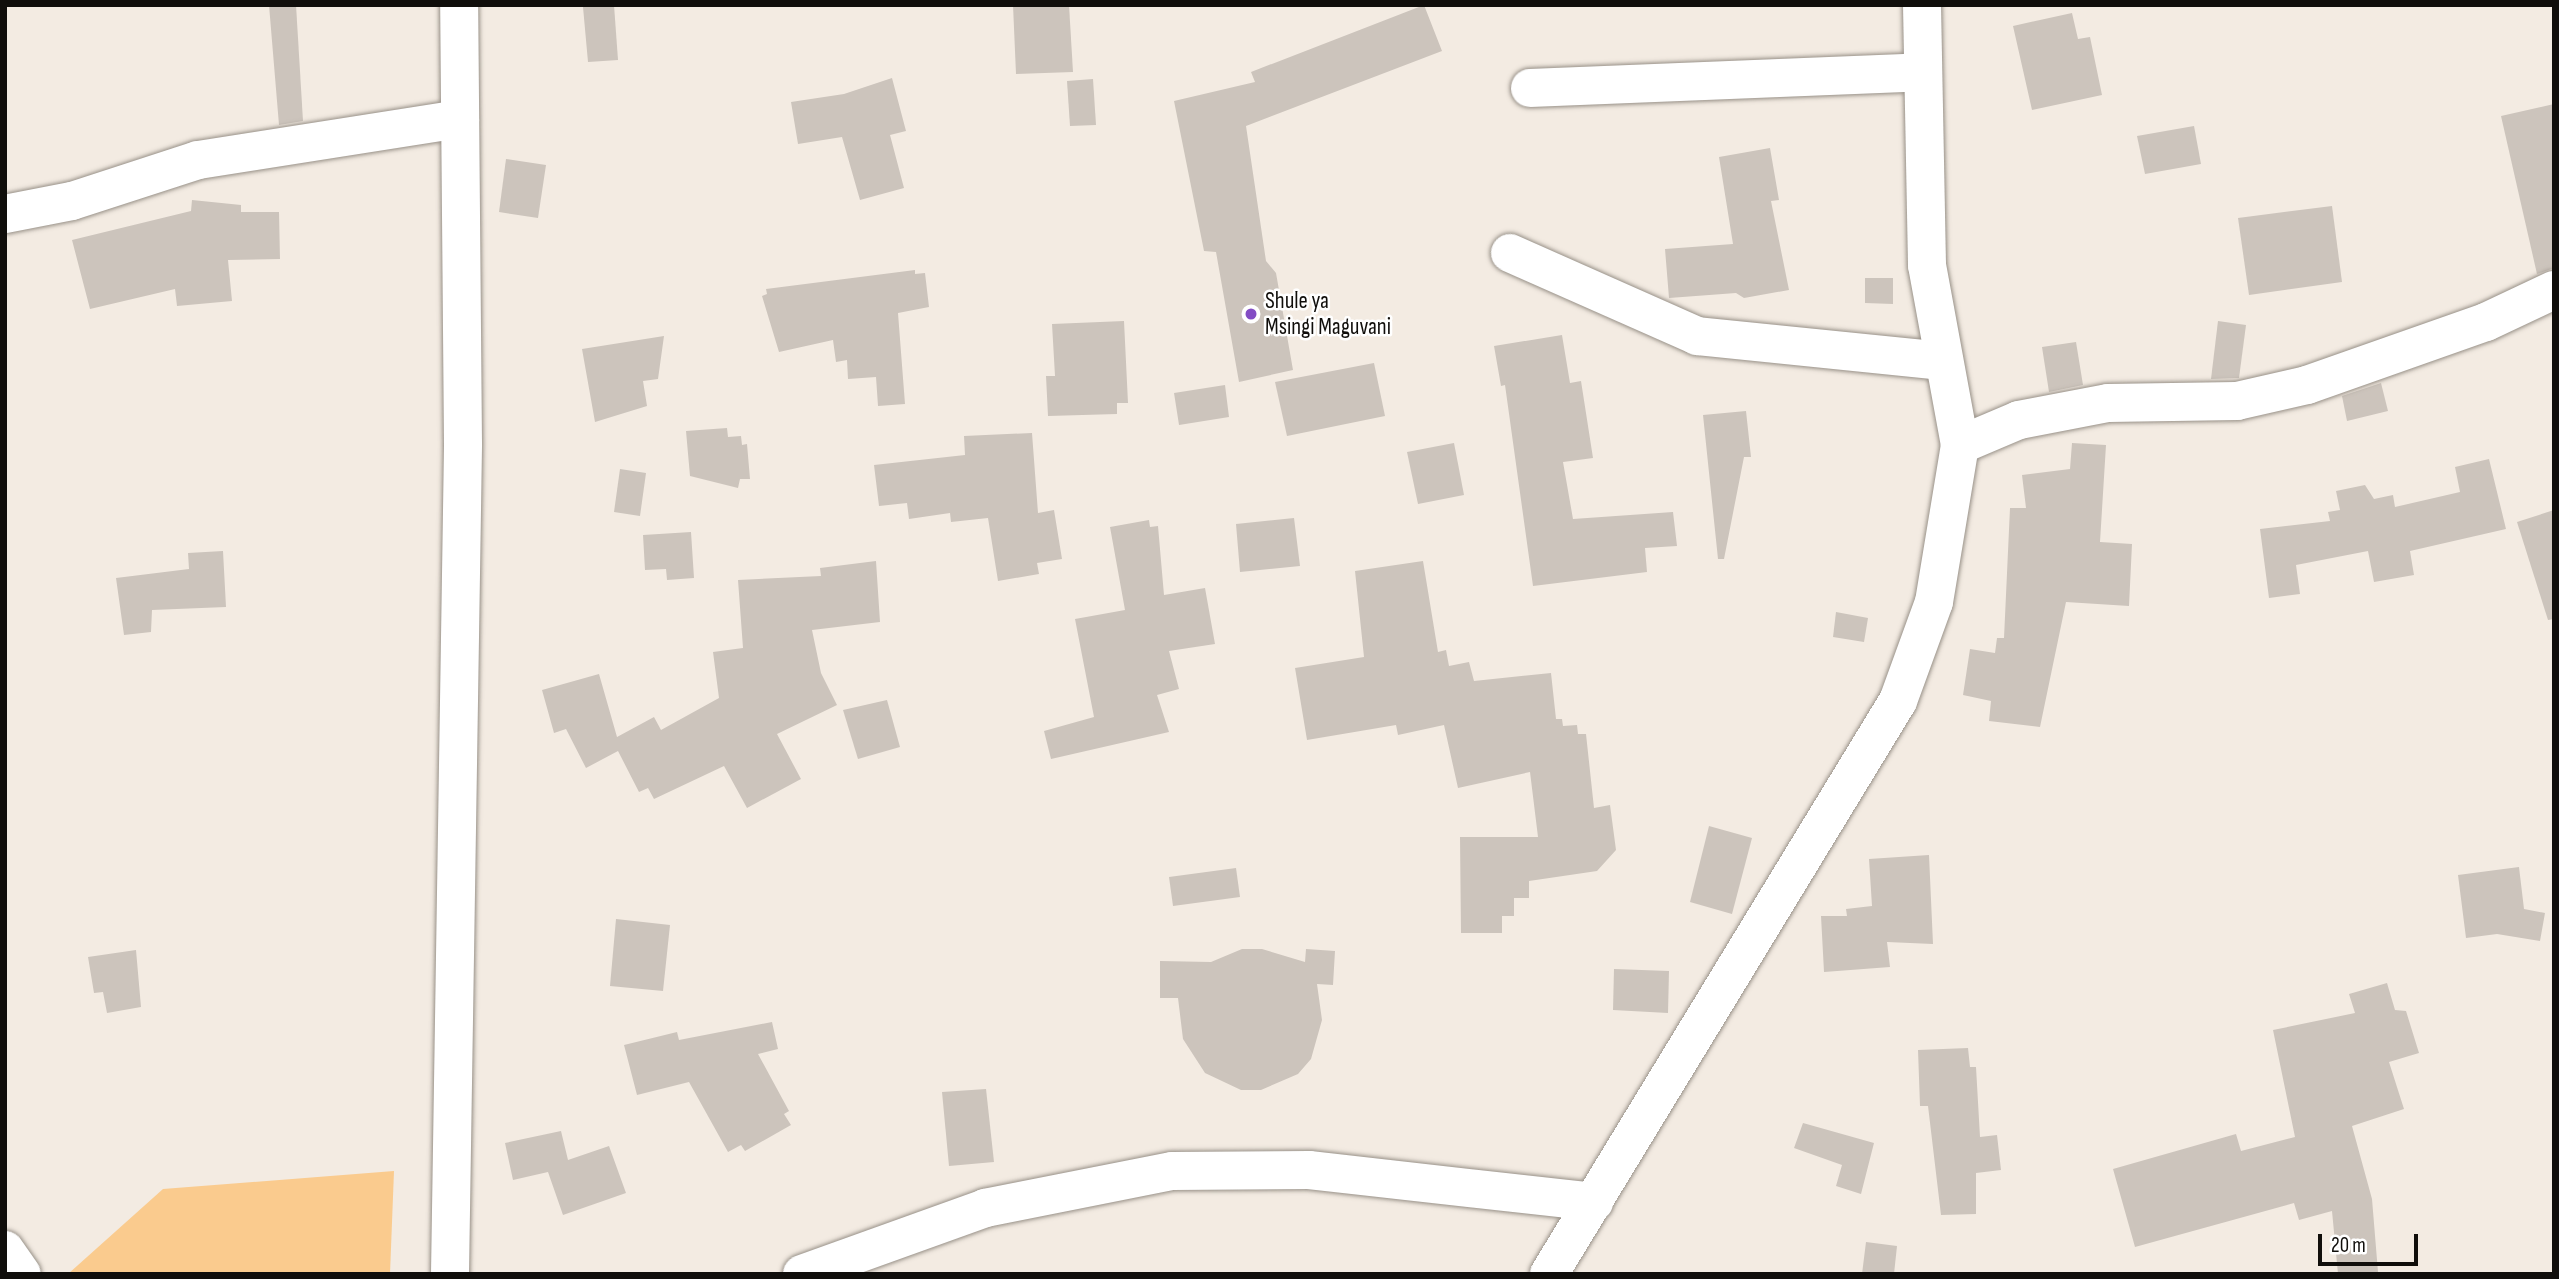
<!DOCTYPE html>
<html>
<head>
<meta charset="utf-8">
<style>
  body { margin:0 }
  #map { position:relative; width:2559px; height:1279px; overflow:hidden; background:#f3ebe2; font-family:"Sofia Sans Condensed",sans-serif }
  div>[style] { position:absolute }
  .green>* { inset:0; background:#facb8e }
  .building>* { inset:0; background:#ccc4bc }
  .roads { filter:drop-shadow(0 0 2px #989188) drop-shadow(0 0 2px #989188) }
  .minor>* { height:38px; margin:-19px; padding:0 19px; transform-origin:19px; border-radius:19px; background:#fff }
  .dots>* { width:19px; height:19px; translate:-50% -50%; box-sizing:border-box; border:4px solid #fff; border-radius:50% }
  span { translate:-50% -50%; white-space:nowrap; text-align:center; line-height:1.15; -webkit-text-stroke:5px #fff; paint-order:stroke }
  .poi-label { font-size:23px; color:#100e0b }
  .left { translate:0 -50%; text-align:left }
  .frame { position:absolute; inset:0; border:7px solid #100e0b; pointer-events:none }
  .scale { position:absolute; left:2318px; top:1234px; width:100px; height:32px; box-sizing:border-box; border:4px solid #100e0b; border-top:0; padding-left:9px; font-size:21px; line-height:24px; white-space:nowrap; color:#100e0b; -webkit-text-stroke:5px #fff; paint-order:stroke }
</style>
</head>
<body>
<div id="map">
  <div class="green">
    <i style="clip-path:polygon(394px 1171px,390px 1274px,68px 1274px,163px 1189px)"></i>
  </div>
  <div class="building">
    <i style="clip-path:polygon(269px 5px,296px 5px,303px 121px,279px 125px)"></i>
    <i style="clip-path:polygon(614px 5px,618px 60px,588px 62px,583px 7px)"></i>
    <i style="clip-path:polygon(1013px 5px,1069px 5px,1073px 72px,1016px 74px)"></i>
    <i style="clip-path:polygon(1424px 5px,1442px 51px,1246px 126px,1266px 261px,1276px 273px,1293px 370px,1239px 382px,1216px 252px,1204px 251px,1174px 101px,1255px 82px,1251px 72px)"></i>
    <i style="clip-path:polygon(2072px 13px,2078px 39px,2090px 37px,2102px 95px,2032px 110px,2013px 26px)"></i>
    <i style="clip-path:polygon(892px 78px,906px 131px,890px 135px,904px 188px,860px 200px,842px 137px,798px 144px,791px 102px,844px 94px)"></i>
    <i style="clip-path:polygon(1093px 79px,1096px 125px,1070px 126px,1067px 81px)"></i>
    <i style="clip-path:polygon(2554px 104px,2554px 268px,2537px 274px,2501px 116px)"></i>
    <i style="clip-path:polygon(2194px 126px,2201px 164px,2145px 174px,2137px 136px)"></i>
    <i style="clip-path:polygon(1770px 148px,1779px 200px,1771px 201px,1789px 290px,1744px 298px,1736px 293px,1669px 298px,1665px 249px,1733px 244px,1719px 157px)"></i>
    <i style="clip-path:polygon(506px 159px,546px 165px,538px 218px,499px 212px)"></i>
    <i style="clip-path:polygon(192px 200px,241px 205px,241px 212px,279px 212px,280px 259px,228px 260px,232px 301px,177px 306px,175px 289px,90px 309px,72px 240px,191px 211px)"></i>
    <i style="clip-path:polygon(2332px 206px,2342px 282px,2249px 295px,2238px 218px)"></i>
    <i style="clip-path:polygon(915px 270px,915px 274px,925px 273px,929px 307px,898px 313px,905px 404px,878px 406px,876px 377px,848px 379px,847px 360px,836px 362px,833px 340px,779px 352px,762px 296px,767px 294px,766px 289px)"></i>
    <i style="clip-path:polygon(1865px 278px,1893px 278px,1893px 304px,1865px 303px)"></i>
    <i style="clip-path:polygon(1124px 321px,1128px 403px,1117px 403px,1117px 414px,1048px 416px,1046px 376px,1055px 376px,1052px 324px)"></i>
    <i style="clip-path:polygon(2218px 321px,2246px 325px,2239px 378px,2211px 379px)"></i>
    <i style="clip-path:polygon(1562px 335px,1570px 383px,1581px 381px,1593px 458px,1563px 462px,1573px 519px,1673px 512px,1677px 546px,1645px 548px,1647px 572px,1533px 586px,1505px 385px,1501px 386px,1494px 346px)"></i>
    <i style="clip-path:polygon(664px 336px,658px 379px,643px 381px,647px 406px,595px 422px,582px 349px)"></i>
    <i style="clip-path:polygon(2076px 342px,2083px 385px,2049px 392px,2042px 347px)"></i>
    <i style="clip-path:polygon(1374px 363px,1385px 416px,1287px 436px,1275px 382px)"></i>
    <i style="clip-path:polygon(2381px 383px,2388px 411px,2347px 421px,2342px 396px)"></i>
    <i style="clip-path:polygon(1225px 385px,1229px 417px,1179px 425px,1174px 393px)"></i>
    <i style="clip-path:polygon(1746px 411px,1751px 457px,1744px 457px,1724px 559px,1718px 559px,1703px 415px)"></i>
    <i style="clip-path:polygon(727px 428px,728px 437px,741px 436px,742px 445px,747px 444px,750px 479px,740px 479px,738px 488px,690px 476px,686px 431px)"></i>
    <i style="clip-path:polygon(1032px 433px,1038px 513px,1054px 510px,1062px 559px,1037px 563px,1039px 574px,998px 581px,988px 518px,951px 522px,950px 513px,909px 519px,907px 503px,879px 506px,874px 465px,965px 455px,964px 436px)"></i>
    <i style="clip-path:polygon(1454px 443px,1464px 495px,1418px 504px,1407px 452px)"></i>
    <i style="clip-path:polygon(2072px 443px,2106px 445px,2100px 542px,2132px 544px,2129px 606px,2066px 602px,2040px 727px,1989px 721px,1991px 701px,1963px 695px,1970px 649px,1995px 653px,1997px 638px,2004px 638px,2010px 508px,2026px 508px,2022px 475px,2070px 469px)"></i>
    <i style="clip-path:polygon(2489px 459px,2506px 529px,2410px 551px,2414px 575px,2374px 582px,2368px 551px,2296px 565px,2300px 594px,2269px 598px,2260px 529px,2330px 521px,2328px 512px,2340px 510px,2336px 491px,2365px 485px,2374px 499px,2393px 495px,2395px 507px,2460px 492px,2455px 467px)"></i>
    <i style="clip-path:polygon(620px 469px,646px 473px,640px 516px,614px 512px)"></i>
    <i style="clip-path:polygon(2554px 510px,2554px 619px,2548px 620px,2517px 522px)"></i>
    <i style="clip-path:polygon(1294px 518px,1300px 566px,1240px 572px,1236px 524px)"></i>
    <i style="clip-path:polygon(1149px 520px,1150px 527px,1158px 526px,1164px 595px,1205px 588px,1215px 644px,1169px 651px,1179px 689px,1157px 695px,1169px 732px,1051px 759px,1044px 731px,1094px 717px,1075px 619px,1125px 610px,1110px 527px)"></i>
    <i style="clip-path:polygon(691px 532px,694px 578px,667px 580px,666px 569px,645px 570px,643px 535px)"></i>
    <i style="clip-path:polygon(223px 551px,226px 607px,152px 610px,151px 632px,124px 635px,116px 578px,189px 569px,188px 553px)"></i>
    <i style="clip-path:polygon(876px 561px,880px 622px,812px 630px,821px 673px,837px 705px,777px 734px,801px 779px,747px 808px,724px 766px,654px 799px,648px 788px,639px 792px,618px 751px,586px 768px,566px 729px,554px 733px,542px 690px,599px 674px,617px 737px,654px 717px,661px 730px,719px 698px,713px 652px,743px 648px,738px 580px,821px 576px,820px 568px)"></i>
    <i style="clip-path:polygon(1423px 561px,1438px 652px,1446px 650px,1449px 666px,1469px 662px,1474px 681px,1551px 673px,1556px 719px,1562px 719px,1563px 726px,1577px 725px,1578px 734px,1586px 734px,1594px 808px,1610px 805px,1616px 850px,1597px 871px,1529px 881px,1529px 898px,1514px 898px,1514px 916px,1502px 916px,1502px 933px,1461px 933px,1460px 837px,1538px 837px,1530px 772px,1458px 788px,1444px 725px,1398px 735px,1396px 725px,1307px 740px,1295px 668px,1364px 657px,1355px 571px)"></i>
    <i style="clip-path:polygon(1836px 612px,1868px 618px,1864px 642px,1833px 637px)"></i>
    <i style="clip-path:polygon(887px 700px,900px 747px,858px 759px,843px 710px)"></i>
    <i style="clip-path:polygon(1709px 826px,1752px 838px,1732px 914px,1690px 902px)"></i>
    <i style="clip-path:polygon(1929px 855px,1933px 944px,1887px 942px,1890px 967px,1824px 972px,1821px 916px,1847px 916px,1846px 909px,1872px 906px,1869px 859px)"></i>
    <i style="clip-path:polygon(2519px 867px,2524px 909px,2545px 913px,2540px 941px,2497px 934px,2466px 938px,2458px 875px)"></i>
    <i style="clip-path:polygon(1236px 868px,1240px 897px,1173px 906px,1169px 877px)"></i>
    <i style="clip-path:polygon(616px 919px,670px 925px,663px 991px,610px 986px)"></i>
    <i style="clip-path:polygon(1242px 949px,1262px 949px,1305px 962px,1306px 949px,1335px 951px,1333px 985px,1317px 984px,1322px 1020px,1311px 1059px,1298px 1074px,1261px 1090px,1241px 1090px,1205px 1073px,1183px 1039px,1178px 998px,1160px 998px,1160px 961px,1211px 962px)"></i>
    <i style="clip-path:polygon(136px 950px,141px 1007px,107px 1013px,103px 992px,94px 993px,88px 957px)"></i>
    <i style="clip-path:polygon(1614px 969px,1669px 971px,1668px 1013px,1613px 1010px)"></i>
    <i style="clip-path:polygon(2387px 983px,2395px 1010px,2406px 1011px,2419px 1053px,2389px 1062px,2404px 1109px,2352px 1126px,2372px 1199px,2378px 1272px,2338px 1274px,2332px 1211px,2299px 1220px,2294px 1203px,2135px 1247px,2113px 1169px,2236px 1134px,2241px 1151px,2295px 1137px,2273px 1030px,2355px 1013px,2349px 994px)"></i>
    <i style="clip-path:polygon(772px 1022px,778px 1049px,758px 1054px,789px 1111px,784px 1114px,791px 1125px,745px 1151px,741px 1145px,728px 1152px,689px 1082px,637px 1095px,624px 1045px,677px 1032px,679px 1040px)"></i>
    <i style="clip-path:polygon(1968px 1048px,1970px 1067px,1976px 1067px,1980px 1137px,1997px 1135px,2001px 1170px,1976px 1173px,1976px 1214px,1941px 1215px,1928px 1106px,1920px 1106px,1918px 1050px)"></i>
    <i style="clip-path:polygon(986px 1089px,994px 1162px,949px 1166px,942px 1092px)"></i>
    <i style="clip-path:polygon(1803px 1123px,1874px 1143px,1861px 1194px,1836px 1186px,1842px 1165px,1794px 1148px)"></i>
    <i style="clip-path:polygon(561px 1131px,568px 1160px,609px 1146px,626px 1193px,563px 1215px,548px 1172px,513px 1180px,505px 1143px)"></i>
    <i style="clip-path:polygon(1866px 1242px,1897px 1246px,1894px 1274px,1862px 1274px)"></i>
  </div>
  <div class="roads">
    <div class="minor">
      <i style="left:1530px;top:88px;width:393px;rotate:-2.3deg"></i>
      <i style="left:5px;top:214px;width:68px;rotate:-11deg"></i>
      <i style="left:72px;top:201px;width:133px;rotate:-18deg"></i>
      <i style="left:198px;top:160px;width:265px;rotate:-8.9deg"></i>
      <i style="left:1510px;top:253px;width:205px;rotate:23.9deg"></i>
      <i style="left:1697px;top:336px;width:248px;rotate:5.8deg"></i>
      <i style="left:1960px;top:445px;width:64px;rotate:-23deg"></i>
      <i style="left:2019px;top:420px;width:91px;rotate:-10.8deg"></i>
      <i style="left:2108px;top:403px;width:129px;rotate:-0.9deg"></i>
      <i style="left:2237px;top:401px;width:72px;rotate:-12.9deg"></i>
      <i style="left:2307px;top:385px;width:190px;rotate:-19.4deg"></i>
      <i style="left:2486px;top:322px;width:75px;rotate:-25.2deg"></i>
      <i style="left:5px;top:1250px;width:29px;rotate:55deg"></i>
      <i style="left:450px;top:1274px;width:830px;rotate:-89.1deg"></i>
      <i style="left:463px;top:444px;width:439px;rotate:-90.5deg"></i>
      <i style="left:802px;top:1274px;width:195px;rotate:-19.8deg"></i>
      <i style="left:985px;top:1208px;width:191px;rotate:-11.2deg"></i>
      <i style="left:1172px;top:1171px;width:137px;rotate:-0.4deg"></i>
      <i style="left:1309px;top:1170px;width:287px;rotate:6.4deg"></i>
      <i style="left:1549px;top:1274px;width:671px;rotate:-58.66deg"></i>
      <i style="left:1898px;top:701px;width:105px;rotate:-70deg"></i>
      <i style="left:1934px;top:602px;width:159px;rotate:-80.6deg"></i>
      <i style="left:1960px;top:445px;width:183px;rotate:-100.4deg"></i>
      <i style="left:1927px;top:265px;width:260px;rotate:-91.1deg"></i>
    </div>
  </div>
  <div class="dots">
    <i style="left:1251px;top:314px;background:#834cc4"></i>
  </div>
  <div class="poi-label">
    <span class="left" style="left:1265px;top:314px">Shule ya<br>Msingi Maguvani</span>
  </div>
  <div class="frame"></div>
  <div class="scale">20 m</div>
</div>
</body>
</html>
